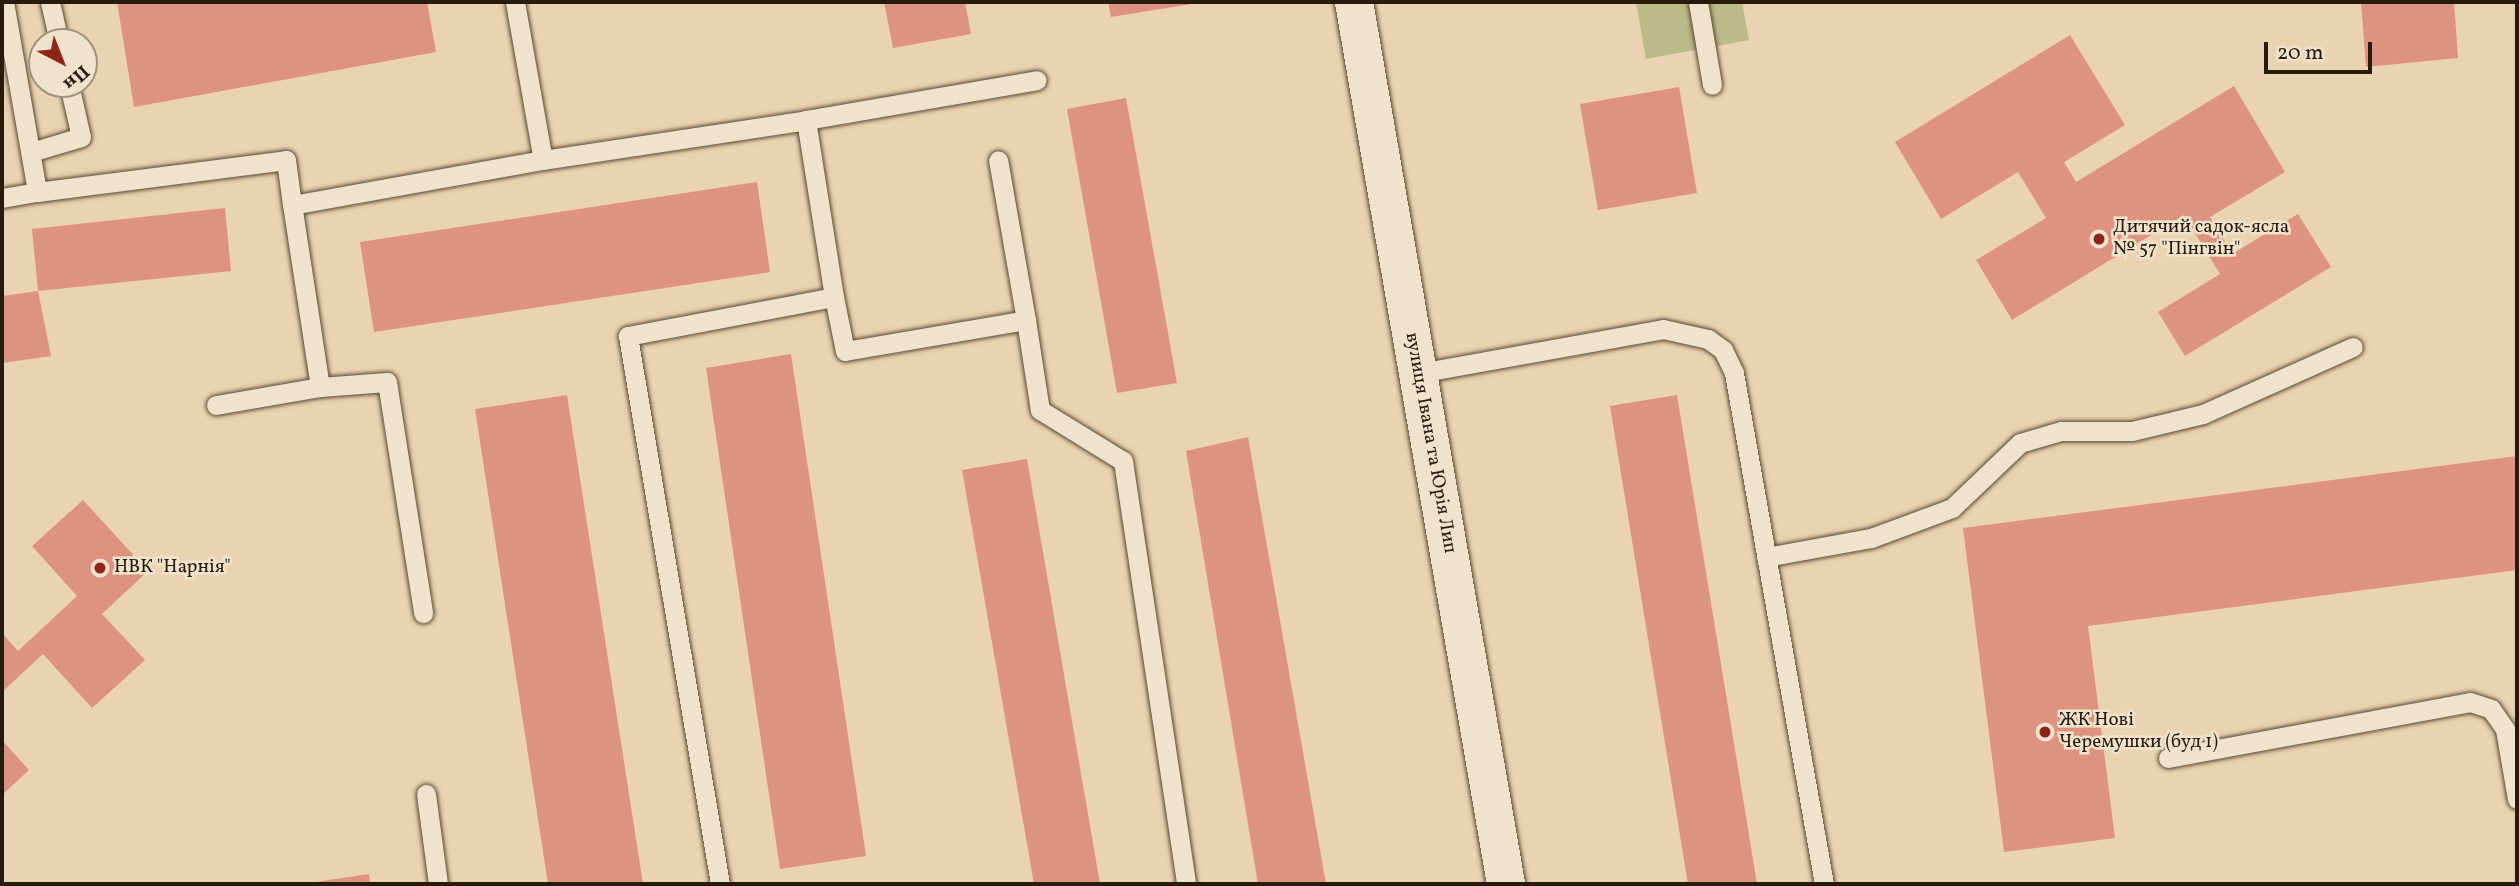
<!DOCTYPE html>
<html>
<head>
<meta charset="utf-8">
<style>
  body { margin:0 }
  #map { position:relative; width:2519px; height:886px; overflow:hidden; background:#e9d3b0; font-family:Vollkorn,serif }
  div>[style] { position:absolute }
  .green>* { inset:0; background:#babb88 }
  .building>* { inset:0; background:#de9381 }
  .roads { filter:drop-shadow(0 0 2px #584935) drop-shadow(0 0 2px #584935) }
  .service>* { height:19px; margin:-9.5px; padding:0 9.5px; transform-origin:9.5px; border-radius:9.5px; background:#f1e2cc }
  .tertiary>* { height:38px; margin:-19px; padding:0 19px; transform-origin:19px; border-radius:19px; background:#f1e2cc }
  .dots>* { width:19px; height:19px; translate:-50% -50%; box-sizing:border-box; border:4px solid #f1e2cc; border-radius:50% }
  span { translate:-50% -50%; white-space:nowrap; text-align:center; line-height:1.15; -webkit-text-stroke:5px #f1e2cc; paint-order:stroke }
  .poi-label { font-size:19px; color:#271b0c }
  .left { translate:0 -50%; text-align:left }
  .street-label { font-size:19px; color:#271b0c }
  .frame { position:absolute; inset:0; border:4px solid #271b0c; pointer-events:none }
  .north { position:absolute; left:28px; top:28px; width:70px; height:70px; box-sizing:border-box; background:#f1e2cc; border:2px solid #a0927f; border-radius:50%; rotate:138deg; font-size:19px; font-weight:700; line-height:28px; text-align:center; color:#271b0c }
  .north::after { content:''; display:block; margin:auto; width:24px; height:32px; background:#8f2418; clip-path:polygon(50% 0,100% 100%,50% 72%,0 100%) }
  .scale { position:absolute; left:2264px; top:42px; width:108px; height:32px; box-sizing:border-box; border:4px solid #271b0c; border-top:0; padding-left:9px; font-size:21px; line-height:24px; white-space:nowrap; color:#271b0c; -webkit-text-stroke:5px #f1e2cc; paint-order:stroke }
</style>
</head>
<body>
<div id="map">
  <div class="green">
    <i style="clip-path:polygon(1636px 2px,1742px 2px,1749px 40px,1646px 59px)"></i>
  </div>
  <div class="building">
    <i style="clip-path:polygon(117px 2px,427px 2px,436px 52px,134px 107px)"></i>
    <i style="clip-path:polygon(884px 2px,965px 2px,971px 34px,893px 48px)"></i>
    <i style="clip-path:polygon(1108px 2px,1192px 2px,1192px 4px,1111px 17px)"></i>
    <i style="clip-path:polygon(2361px 2px,2454px 2px,2458px 58px,2366px 67px)"></i>
    <i style="clip-path:polygon(2070px 35px,2125px 125px,2064px 162px,2076px 182px,2234px 86px,2285px 172px,2210px 217px,2232px 254px,2298px 214px,2331px 267px,2185px 356px,2158px 312px,2220px 274px,2184px 215px,2012px 320px,1976px 260px,2046px 218px,2018px 172px,1941px 219px,1895px 142px)"></i>
    <i style="clip-path:polygon(1679px 87px,1697px 193px,1598px 210px,1580px 104px)"></i>
    <i style="clip-path:polygon(1126px 98px,1177px 383px,1117px 393px,1067px 109px)"></i>
    <i style="clip-path:polygon(757px 182px,770px 272px,374px 332px,360px 242px)"></i>
    <i style="clip-path:polygon(225px 208px,231px 271px,38px 291px,32px 229px)"></i>
    <i style="clip-path:polygon(38px 291px,51px 356px,2px 363px,2px 296px)"></i>
    <i style="clip-path:polygon(791px 354px,866px 856px,780px 869px,706px 368px)"></i>
    <i style="clip-path:polygon(567px 395px,643px 884px,548px 884px,475px 409px)"></i>
    <i style="clip-path:polygon(1677px 395px,1757px 884px,1688px 884px,1610px 406px)"></i>
    <i style="clip-path:polygon(1248px 437px,1326px 884px,1258px 884px,1186px 451px)"></i>
    <i style="clip-path:polygon(2517px 456px,2517px 570px,2088px 626px,2115px 838px,2004px 852px,1963px 528px)"></i>
    <i style="clip-path:polygon(1027px 459px,1100px 884px,1034px 884px,962px 470px)"></i>
    <i style="clip-path:polygon(83px 500px,148px 571px,102px 614px,145px 660px,92px 708px,43px 654px,2px 692px,2px 633px,18px 651px,77px 596px,32px 546px)"></i>
    <i style="clip-path:polygon(2px 740px,29px 770px,2px 795px)"></i>
    <i style="clip-path:polygon(369px 874px,370px 884px,309px 884px,309px 883px)"></i>
  </div>
  <div class="roads">
    <div class="service">
      <i style="left:4px;top:2px;width:193px;rotate:80.1deg"></i>
      <i style="left:37px;top:192px;width:251px;rotate:-7.3deg"></i>
      <i style="left:286px;top:160px;width:45px;rotate:82.4deg"></i>
      <i style="left:292px;top:205px;width:255px;rotate:-10.2deg"></i>
      <i style="left:543px;top:160px;width:266px;rotate:-8.6deg"></i>
      <i style="left:806px;top:120px;width:179px;rotate:81deg"></i>
      <i style="left:834px;top:297px;width:210px;rotate:169.3deg"></i>
      <i style="left:628px;top:336px;width:556px;rotate:80.47deg"></i>
      <i style="left:50px;top:2px;width:41px;rotate:77.3deg"></i>
      <i style="left:515px;top:2px;width:160px;rotate:80deg"></i>
      <i style="left:1698px;top:2px;width:84px;rotate:80.4deg"></i>
      <i style="left:806px;top:120px;width:234px;rotate:-9.8deg"></i>
      <i style="left:31px;top:152px;width:52px;rotate:-16.7deg"></i>
      <i style="left:81px;top:137px;width:54px;rotate:-102.8deg"></i>
      <i style="left:2px;top:198px;width:36px;rotate:-10deg"></i>
      <i style="left:834px;top:297px;width:55px;rotate:78.5deg"></i>
      <i style="left:845px;top:351px;width:184px;rotate:-9.7deg"></i>
      <i style="left:1026px;top:320px;width:162px;rotate:-99.9deg"></i>
      <i style="left:1026px;top:320px;width:91px;rotate:81.2deg"></i>
      <i style="left:1040px;top:410px;width:97px;rotate:31.6deg"></i>
      <i style="left:1123px;top:461px;width:428px;rotate:81.5deg"></i>
      <i style="left:1419px;top:373px;width:248px;rotate:-10.2deg"></i>
      <i style="left:1663px;top:329px;width:46px;rotate:12.5deg"></i>
      <i style="left:1708px;top:339px;width:19px;rotate:36deg"></i>
      <i style="left:1723px;top:350px;width:25px;rotate:64deg"></i>
      <i style="left:1734px;top:373px;width:519px;rotate:80.01deg"></i>
      <i style="left:320px;top:387px;width:67px;rotate:-4.3deg"></i>
      <i style="left:387px;top:382px;width:234px;rotate:81.1deg"></i>
      <i style="left:216px;top:405px;width:106px;rotate:-9.8deg"></i>
      <i style="left:320px;top:387px;width:184px;rotate:-98.7deg"></i>
      <i style="left:1766px;top:557px;width:107px;rotate:-10.3deg"></i>
      <i style="left:1871px;top:538px;width:86px;rotate:-20.3deg"></i>
      <i style="left:1952px;top:508px;width:94px;rotate:-43.7deg"></i>
      <i style="left:2020px;top:443px;width:43px;rotate:-16.3deg"></i>
      <i style="left:2061px;top:431px;width:71px"></i>
      <i style="left:2132px;top:431px;width:73px;rotate:-13.5deg"></i>
      <i style="left:2203px;top:414px;width:164px;rotate:-24.1deg"></i>
      <i style="left:2168px;top:758px;width:307px;rotate:-10.5deg"></i>
      <i style="left:2470px;top:702px;width:22px;rotate:18deg"></i>
      <i style="left:2491px;top:709px;width:24px;rotate:55deg"></i>
      <i style="left:2505px;top:729px;width:71px;rotate:80.3deg"></i>
      <i style="left:426px;top:794px;width:91px;rotate:82.4deg"></i>
    </div>
    <div class="tertiary">
      <i style="left:1354px;top:2px;width:895px;rotate:80.22deg"></i>
    </div>
  </div>
  <div class="dots">
    <i style="left:2099px;top:239px;background:#8f2418"></i>
    <i style="left:100px;top:568px;background:#8f2418"></i>
    <i style="left:2045px;top:732px;background:#8f2418"></i>
  </div>
  <div class="poi-label">
    <span class="left" style="left:2113px;top:239px">Дитячий садок-ясла<br>№ 57 "Пінгвін"</span>
    <span class="left" style="left:114px;top:568px">НВК "Нарнія"</span>
    <span class="left" style="left:2059px;top:732px">ЖК Нові<br>Черемушки (буд 1)</span>
  </div>
  <div class="street-label">
    <span style="left:1430px;top:443px;rotate:80deg">вулиця Івана та Юрія Лип</span>
  </div>
  <div class="frame"></div>
  <div class="north">Пн</div>
  <div class="scale">20 m</div>
</div>
</body>
</html>
